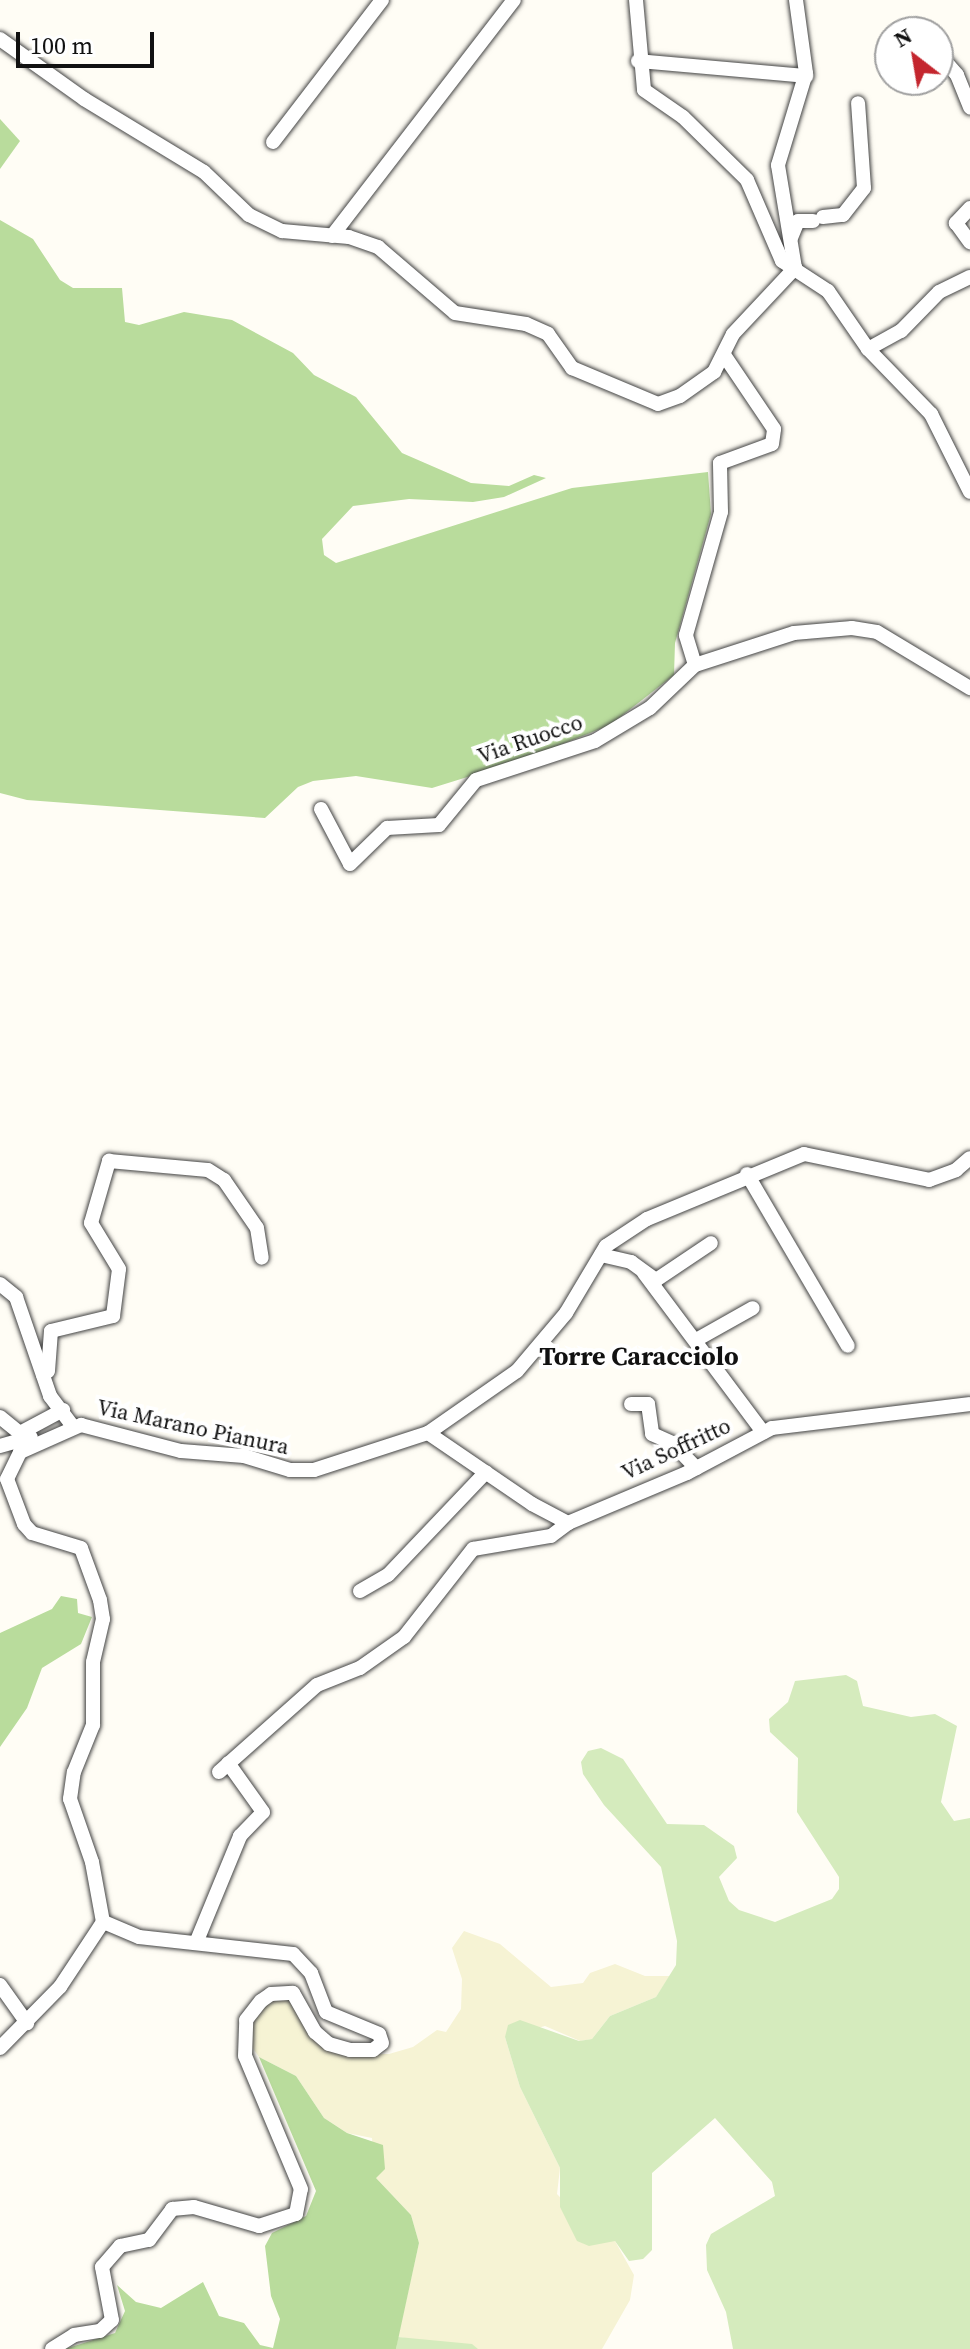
<!DOCTYPE html>
<html>
<head>
<meta charset="utf-8">
<style>
  body { margin:0 }
  #map { position:relative; width:970px; height:2349px; overflow:hidden; background:#fffdf5; font-family:"Source Serif 4",serif }
  div>[style] { position:absolute }
  .farmland>* { inset:0; background:#f6f3d4 }
  .green>* { inset:0; background:#d5ebbd }
  .forest>* { inset:0; background:#b9dc9c }
  .roads { filter:drop-shadow(0 0 2px #444) drop-shadow(0 0 2px #444) }
  .minor>* { height:14px; margin:-7px; padding:0 7px; transform-origin:7px; border-radius:7px; background:#fff }
  span { translate:-50% -50%; white-space:nowrap; text-align:center; line-height:1.15; -webkit-text-stroke:8px #fff; paint-order:stroke }
  .street-label { font-size:22px; color:#111 }
  .quarter-label { font-size:26px; color:#111; font-weight:700 }
  .north { position:absolute; left:874px; top:16px; width:80px; height:80px; box-sizing:border-box; background:#fff; border:2px solid #a0a0a0; border-radius:50%; rotate:329deg; font-size:22px; font-weight:700; line-height:32px; text-align:center; color:#111 }
  .north::after { content:''; display:block; margin:auto; width:28px; height:36px; background:#c4262e; clip-path:polygon(50% 0,100% 100%,50% 72%,0 100%) }
  .scale { position:absolute; left:16px; top:32px; width:138px; height:36px; box-sizing:border-box; border:4px solid #111; border-top:0; padding-left:10px; font-size:24px; line-height:28px; white-space:nowrap; color:#111; -webkit-text-stroke:6px #fff; paint-order:stroke }
</style>
</head>
<body>
<div id="map">
  <div class="farmland">
    <i style="clip-path:polygon(464px 1931px,500px 1944px,551px 1987px,583px 1983px,590px 1973px,615px 1964px,645px 1976px,670px 1976px,656px 1997px,610px 2016px,592px 2039px,580px 2041px,545px 2026px,505px 2037px,520px 2087px,560px 2168px,557px 2194px,601px 2240px,615px 2241px,634px 2275px,630px 2300px,602px 2349px,478px 2349px,398px 2337px,419px 2243px,411px 2215px,375px 2177px,372px 2138px,347px 2133px,324px 2118px,296px 2076px,259px 2057px,250px 2044px,253px 2018px,274px 1999px,293px 1999px,305px 2024px,347px 2054px,389px 2054px,413px 2047px,437px 2030px,446px 2032px,461px 2009px,462px 1979px,452px 1948px)"></i>
  </div>
  <div class="green">
    <i style="clip-path:polygon(846px 1675px,857px 1681px,863px 1706px,911px 1717px,935px 1714px,957px 1726px,941px 1802px,954px 1821px,970px 1818px,970px 2349px,733px 2349px,726px 2312px,707px 2270px,706px 2245px,711px 2234px,775px 2196px,772px 2182px,715px 2118px,652px 2173px,652px 2250px,643px 2259px,629px 2261px,615px 2241px,589px 2246px,577px 2241px,560px 2207px,560px 2168px,520px 2087px,505px 2037px,508px 2025px,520px 2020px,579px 2041px,592px 2039px,610px 2016px,656px 1997px,676px 1965px,677px 1941px,661px 1867px,604px 1805px,583px 1774px,581px 1762px,588px 1751px,601px 1748px,623px 1759px,667px 1824px,704px 1825px,734px 1846px,737px 1858px,719px 1877px,729px 1901px,739px 1910px,775px 1922px,832px 1899px,839px 1889px,839px 1877px,797px 1812px,798px 1758px,770px 1732px,769px 1719px,788px 1702px,795px 1681px)"></i>
    <i style="clip-path:polygon(398px 2337px,472px 2344px,478px 2349px,396px 2349px)"></i>
  </div>
  <div class="forest">
    <i style="clip-path:polygon(0 119px,20px 141px,0 169px)"></i>
    <i style="clip-path:polygon(0 220px,33px 239px,60px 280px,73px 288px,122px 288px,125px 322px,139px 325px,184px 312px,232px 320px,293px 353px,314px 375px,356px 397px,402px 453px,471px 483px,509px 486px,534px 475px,546px 478px,504px 497px,473px 502px,409px 499px,353px 506px,322px 539px,324px 555px,336px 563px,572px 488px,708px 472px,711px 514px,675px 643px,674px 675px,610px 725px,525px 759px,432px 788px,356px 776px,313px 781px,298px 787px,265px 818px,27px 800px,0 793px)"></i>
    <i style="clip-path:polygon(61px 1596px,77px 1599px,78px 1613px,92px 1617px,81px 1644px,42px 1668px,27px 1708px,0 1747px,0 1633px,52px 1609px)"></i>
    <i style="clip-path:polygon(259px 2057px,296px 2076px,324px 2118px,347px 2133px,383px 2145px,385px 2169px,376px 2178px,411px 2215px,419px 2243px,396px 2349px,65px 2349px,115px 2333px,125px 2311px,117px 2285px,136px 2302px,161px 2308px,203px 2282px,219px 2316px,244px 2323px,260px 2345px,273px 2348px,280px 2319px,271px 2296px,265px 2246px,272px 2233px,306px 2216px,316px 2191px)"></i>
  </div>
  <div class="roads">
    <div class="minor">
      <i style="left:636px;top:0;width:90px;rotate:84.9deg"></i>
      <i style="left:644px;top:90px;width:47px;rotate:34.7deg"></i>
      <i style="left:683px;top:117px;width:90px;rotate:44.5deg"></i>
      <i style="left:747px;top:180px;width:88px;rotate:66.6deg"></i>
      <i style="left:782px;top:261px;width:55px;rotate:33.1deg"></i>
      <i style="left:828px;top:291px;width:70px;rotate:55.4deg"></i>
      <i style="left:868px;top:349px;width:91px;rotate:45.9deg"></i>
      <i style="left:931px;top:414px;width:87px;rotate:63.4deg"></i>
      <i style="left:0;top:39px;width:103px;rotate:35.5deg"></i>
      <i style="left:84px;top:99px;width:140px;rotate:31.3deg"></i>
      <i style="left:204px;top:172px;width:62px;rotate:43.7deg"></i>
      <i style="left:249px;top:215px;width:37px;rotate:26deg"></i>
      <i style="left:282px;top:231px;width:67px;rotate:5.1deg"></i>
      <i style="left:349px;top:237px;width:31px;rotate:19deg"></i>
      <i style="left:378px;top:247px;width:101px;rotate:40.6deg"></i>
      <i style="left:455px;top:313px;width:72px;rotate:8.8deg"></i>
      <i style="left:526px;top:324px;width:24px;rotate:24deg"></i>
      <i style="left:548px;top:334px;width:42px;rotate:54.8deg"></i>
      <i style="left:572px;top:368px;width:93px;rotate:22.7deg"></i>
      <i style="left:658px;top:404px;width:23px;rotate:-20deg"></i>
      <i style="left:680px;top:396px;width:42px;rotate:-35.2deg"></i>
      <i style="left:714px;top:372px;width:42px;rotate:-63.4deg"></i>
      <i style="left:733px;top:334px;width:91px;rotate:-46.8deg"></i>
      <i style="left:795px;top:268px;width:104px;rotate:-99.4deg"></i>
      <i style="left:778px;top:165px;width:96px;rotate:-73.1deg"></i>
      <i style="left:806px;top:73px;width:74px;rotate:-97.8deg"></i>
      <i style="left:938px;top:53px;width:29px;rotate:49deg"></i>
      <i style="left:957px;top:75px;width:35px;rotate:68deg"></i>
      <i style="left:638px;top:61px;width:169px;rotate:5.1deg"></i>
      <i style="left:273px;top:142px;width:179px;rotate:-52.5deg"></i>
      <i style="left:970px;top:208px;width:21px;rotate:133deg"></i>
      <i style="left:956px;top:223px;width:24px;rotate:54deg"></i>
      <i style="left:823px;top:217px;width:20px;rotate:-6deg"></i>
      <i style="left:843px;top:215px;width:34px;rotate:-52deg"></i>
      <i style="left:864px;top:188px;width:85px;rotate:-94deg"></i>
      <i style="left:332px;top:236px;width:298px;rotate:-52.4deg"></i>
      <i style="left:791px;top:238px;width:18px;rotate:-68deg"></i>
      <i style="left:798px;top:221px;width:15px"></i>
      <i style="left:868px;top:349px;width:38px;rotate:-29deg"></i>
      <i style="left:901px;top:331px;width:54px;rotate:-45.7deg"></i>
      <i style="left:939px;top:292px;width:34px;rotate:-26deg"></i>
      <i style="left:695px;top:665px;width:31px;rotate:-107deg"></i>
      <i style="left:686px;top:635px;width:128px;rotate:-74.1deg"></i>
      <i style="left:721px;top:512px;width:49px;rotate:-91.2deg"></i>
      <i style="left:720px;top:463px;width:55px;rotate:-20.1deg"></i>
      <i style="left:772px;top:444px;width:15px;rotate:-82deg"></i>
      <i style="left:774px;top:429px;width:89px;rotate:-124deg"></i>
      <i style="left:321px;top:809px;width:62px;rotate:62.2deg"></i>
      <i style="left:350px;top:864px;width:52px;rotate:-44.2deg"></i>
      <i style="left:387px;top:828px;width:52px;rotate:-3.3deg"></i>
      <i style="left:439px;top:825px;width:58px;rotate:-50.6deg"></i>
      <i style="left:476px;top:780px;width:125px;rotate:-18.1deg"></i>
      <i style="left:595px;top:741px;width:64px;rotate:-31deg"></i>
      <i style="left:650px;top:708px;width:62px;rotate:-43.7deg"></i>
      <i style="left:695px;top:665px;width:104px;rotate:-17.9deg"></i>
      <i style="left:794px;top:633px;width:58px;rotate:-4.9deg"></i>
      <i style="left:852px;top:628px;width:25px;rotate:9deg"></i>
      <i style="left:877px;top:632px;width:109px;rotate:31.1deg"></i>
      <i style="left:747px;top:1174px;width:199px;rotate:59.6deg"></i>
      <i style="left:601px;top:1255px;width:31px;rotate:13deg"></i>
      <i style="left:631px;top:1262px;width:31px;rotate:36deg"></i>
      <i style="left:656px;top:1280px;width:66px;rotate:-33.9deg"></i>
      <i style="left:644px;top:1273px;width:199px;rotate:53.2deg"></i>
      <i style="left:0;top:1284px;width:21px;rotate:39deg"></i>
      <i style="left:16px;top:1297px;width:105px;rotate:71deg"></i>
      <i style="left:50px;top:1396px;width:39px;rotate:53deg"></i>
      <i style="left:696px;top:1340px;width:65px;rotate:-29.3deg"></i>
      <i style="left:43px;top:1375px;width:6px;rotate:-39deg"></i>
      <i style="left:48px;top:1371px;width:40px;rotate:-85.7deg"></i>
      <i style="left:51px;top:1331px;width:64px;rotate:-13.6deg"></i>
      <i style="left:113px;top:1316px;width:47px;rotate:-82.7deg"></i>
      <i style="left:119px;top:1269px;width:54px;rotate:-121.3deg"></i>
      <i style="left:91px;top:1223px;width:65px;rotate:-73.8deg"></i>
      <i style="left:109px;top:1161px;width:99px;rotate:5.2deg"></i>
      <i style="left:208px;top:1170px;width:19px;rotate:32deg"></i>
      <i style="left:224px;top:1180px;width:58px;rotate:55.5deg"></i>
      <i style="left:257px;top:1228px;width:30px;rotate:81deg"></i>
      <i style="left:631px;top:1404px;width:17px"></i>
      <i style="left:648px;top:1404px;width:30px;rotate:82deg"></i>
      <i style="left:652px;top:1434px;width:22px;rotate:24deg"></i>
      <i style="left:672px;top:1443px;width:35px;rotate:46deg"></i>
      <i style="left:0;top:1417px;width:26px;rotate:39deg"></i>
      <i style="left:20px;top:1433px;width:49px;rotate:-28.1deg"></i>
      <i style="left:428px;top:1433px;width:126px;rotate:34.3deg"></i>
      <i style="left:532px;top:1504px;width:41px;rotate:27.8deg"></i>
      <i style="left:568px;top:1523px;width:129px;rotate:-22.8deg"></i>
      <i style="left:687px;top:1473px;width:96px;rotate:-27.9deg"></i>
      <i style="left:772px;top:1428px;width:199px;rotate:-6.9deg"></i>
      <i style="left:0;top:1446px;width:32px;rotate:-16deg"></i>
      <i style="left:360px;top:1591px;width:32px;rotate:-30deg"></i>
      <i style="left:388px;top:1575px;width:142px;rotate:-46.4deg"></i>
      <i style="left:219px;top:1772px;width:131px;rotate:-41.6deg"></i>
      <i style="left:317px;top:1685px;width:46px;rotate:-21.6deg"></i>
      <i style="left:360px;top:1668px;width:54px;rotate:-35.2deg"></i>
      <i style="left:404px;top:1637px;width:112px;rotate:-51.9deg"></i>
      <i style="left:473px;top:1549px;width:79px;rotate:-9.5deg"></i>
      <i style="left:551px;top:1536px;width:21px;rotate:-37deg"></i>
      <i style="left:196px;top:1943px;width:116px;rotate:-67.6deg"></i>
      <i style="left:240px;top:1836px;width:33px;rotate:-46deg"></i>
      <i style="left:263px;top:1812px;width:60px;rotate:-125.5deg"></i>
      <i style="left:0;top:1985px;width:47px;rotate:54.6deg"></i>
      <i style="left:0;top:2048px;width:86px;rotate:-45.5deg"></i>
      <i style="left:60px;top:1987px;width:78px;rotate:-56.5deg"></i>
      <i style="left:103px;top:1922px;width:61px;rotate:-100.4deg"></i>
      <i style="left:92px;top:1862px;width:67px;rotate:-109.2deg"></i>
      <i style="left:70px;top:1799px;width:27px;rotate:-82deg"></i>
      <i style="left:74px;top:1772px;width:51px;rotate:-68deg"></i>
      <i style="left:93px;top:1725px;width:63px;rotate:-90deg"></i>
      <i style="left:93px;top:1662px;width:44px;rotate:-76.9deg"></i>
      <i style="left:103px;top:1619px;width:19px;rotate:-99deg"></i>
      <i style="left:100px;top:1600px;width:55px;rotate:-110.1deg"></i>
      <i style="left:81px;top:1548px;width:51px;rotate:-163deg"></i>
      <i style="left:32px;top:1533px;width:12px;rotate:-132deg"></i>
      <i style="left:24px;top:1524px;width:48px;rotate:-110.7deg"></i>
      <i style="left:7px;top:1479px;width:30px;rotate:-64deg"></i>
      <i style="left:20px;top:1452px;width:67px;rotate:-23.9deg"></i>
      <i style="left:81px;top:1425px;width:103px;rotate:14.6deg"></i>
      <i style="left:181px;top:1451px;width:63px;rotate:4.5deg"></i>
      <i style="left:244px;top:1456px;width:48px;rotate:16.9deg"></i>
      <i style="left:290px;top:1470px;width:24px"></i>
      <i style="left:314px;top:1470px;width:120px;rotate:-18deg"></i>
      <i style="left:428px;top:1433px;width:108px;rotate:-34.9deg"></i>
      <i style="left:517px;top:1371px;width:76px;rotate:-49.8deg"></i>
      <i style="left:566px;top:1313px;width:78px;rotate:-59.2deg"></i>
      <i style="left:606px;top:1246px;width:49px;rotate:-33.4deg"></i>
      <i style="left:647px;top:1219px;width:170px;rotate:-22.5deg"></i>
      <i style="left:804px;top:1154px;width:128px;rotate:11.7deg"></i>
      <i style="left:929px;top:1180px;width:29px;rotate:-20deg"></i>
      <i style="left:956px;top:1170px;width:18px;rotate:-41deg"></i>
      <i style="left:52px;top:2349px;width:26px;rotate:-32deg"></i>
      <i style="left:74px;top:2335px;width:26px;rotate:-9deg"></i>
      <i style="left:100px;top:2331px;width:16px;rotate:-43deg"></i>
      <i style="left:112px;top:2320px;width:54px;rotate:-100.7deg"></i>
      <i style="left:102px;top:2267px;width:28px;rotate:-49deg"></i>
      <i style="left:120px;top:2246px;width:30px;rotate:-12deg"></i>
      <i style="left:149px;top:2240px;width:39px;rotate:-53deg"></i>
      <i style="left:172px;top:2209px;width:22px;rotate:-5deg"></i>
      <i style="left:194px;top:2207px;width:68px;rotate:16.3deg"></i>
      <i style="left:259px;top:2226px;width:39px;rotate:-18deg"></i>
      <i style="left:296px;top:2214px;width:25px;rotate:-79deg"></i>
      <i style="left:301px;top:2189px;width:144px;rotate:-112.8deg"></i>
      <i style="left:245px;top:2056px;width:36px;rotate:-88deg"></i>
      <i style="left:246px;top:2020px;width:24px;rotate:-52deg"></i>
      <i style="left:261px;top:2001px;width:12px;rotate:-35deg"></i>
      <i style="left:271px;top:1994px;width:22px;rotate:-3deg"></i>
      <i style="left:293px;top:1993px;width:45px;rotate:60.6deg"></i>
      <i style="left:315px;top:2032px;width:18px;rotate:41deg"></i>
      <i style="left:329px;top:2044px;width:22px;rotate:16deg"></i>
      <i style="left:350px;top:2050px;width:23px"></i>
      <i style="left:373px;top:2050px;width:11px;rotate:-38deg"></i>
      <i style="left:382px;top:2043px;width:9px;rotate:-108deg"></i>
      <i style="left:379px;top:2034px;width:57px;rotate:-157.5deg"></i>
      <i style="left:326px;top:2012px;width:42px;rotate:-111deg"></i>
      <i style="left:311px;top:1973px;width:26px;rotate:-133deg"></i>
      <i style="left:293px;top:1954px;width:155px;rotate:-173.7deg"></i>
      <i style="left:139px;top:1937px;width:39px;rotate:-157deg"></i>
    </div>
  </div>
  <div class="street-label">
    <span style="left:530px;top:739px;rotate:-19deg">Via Ruocco</span>
    <span style="left:193px;top:1427px;rotate:12deg">Via Marano Pianura</span>
    <span style="left:676px;top:1449px;rotate:-25deg">Via Soffritto</span>
  </div>
  <div class="quarter-label">
    <span style="left:639px;top:1357px">Torre Caracciolo</span>
  </div>
  <div class="north">N</div>
  <div class="scale">100 m</div>
</div>
</body>
</html>
